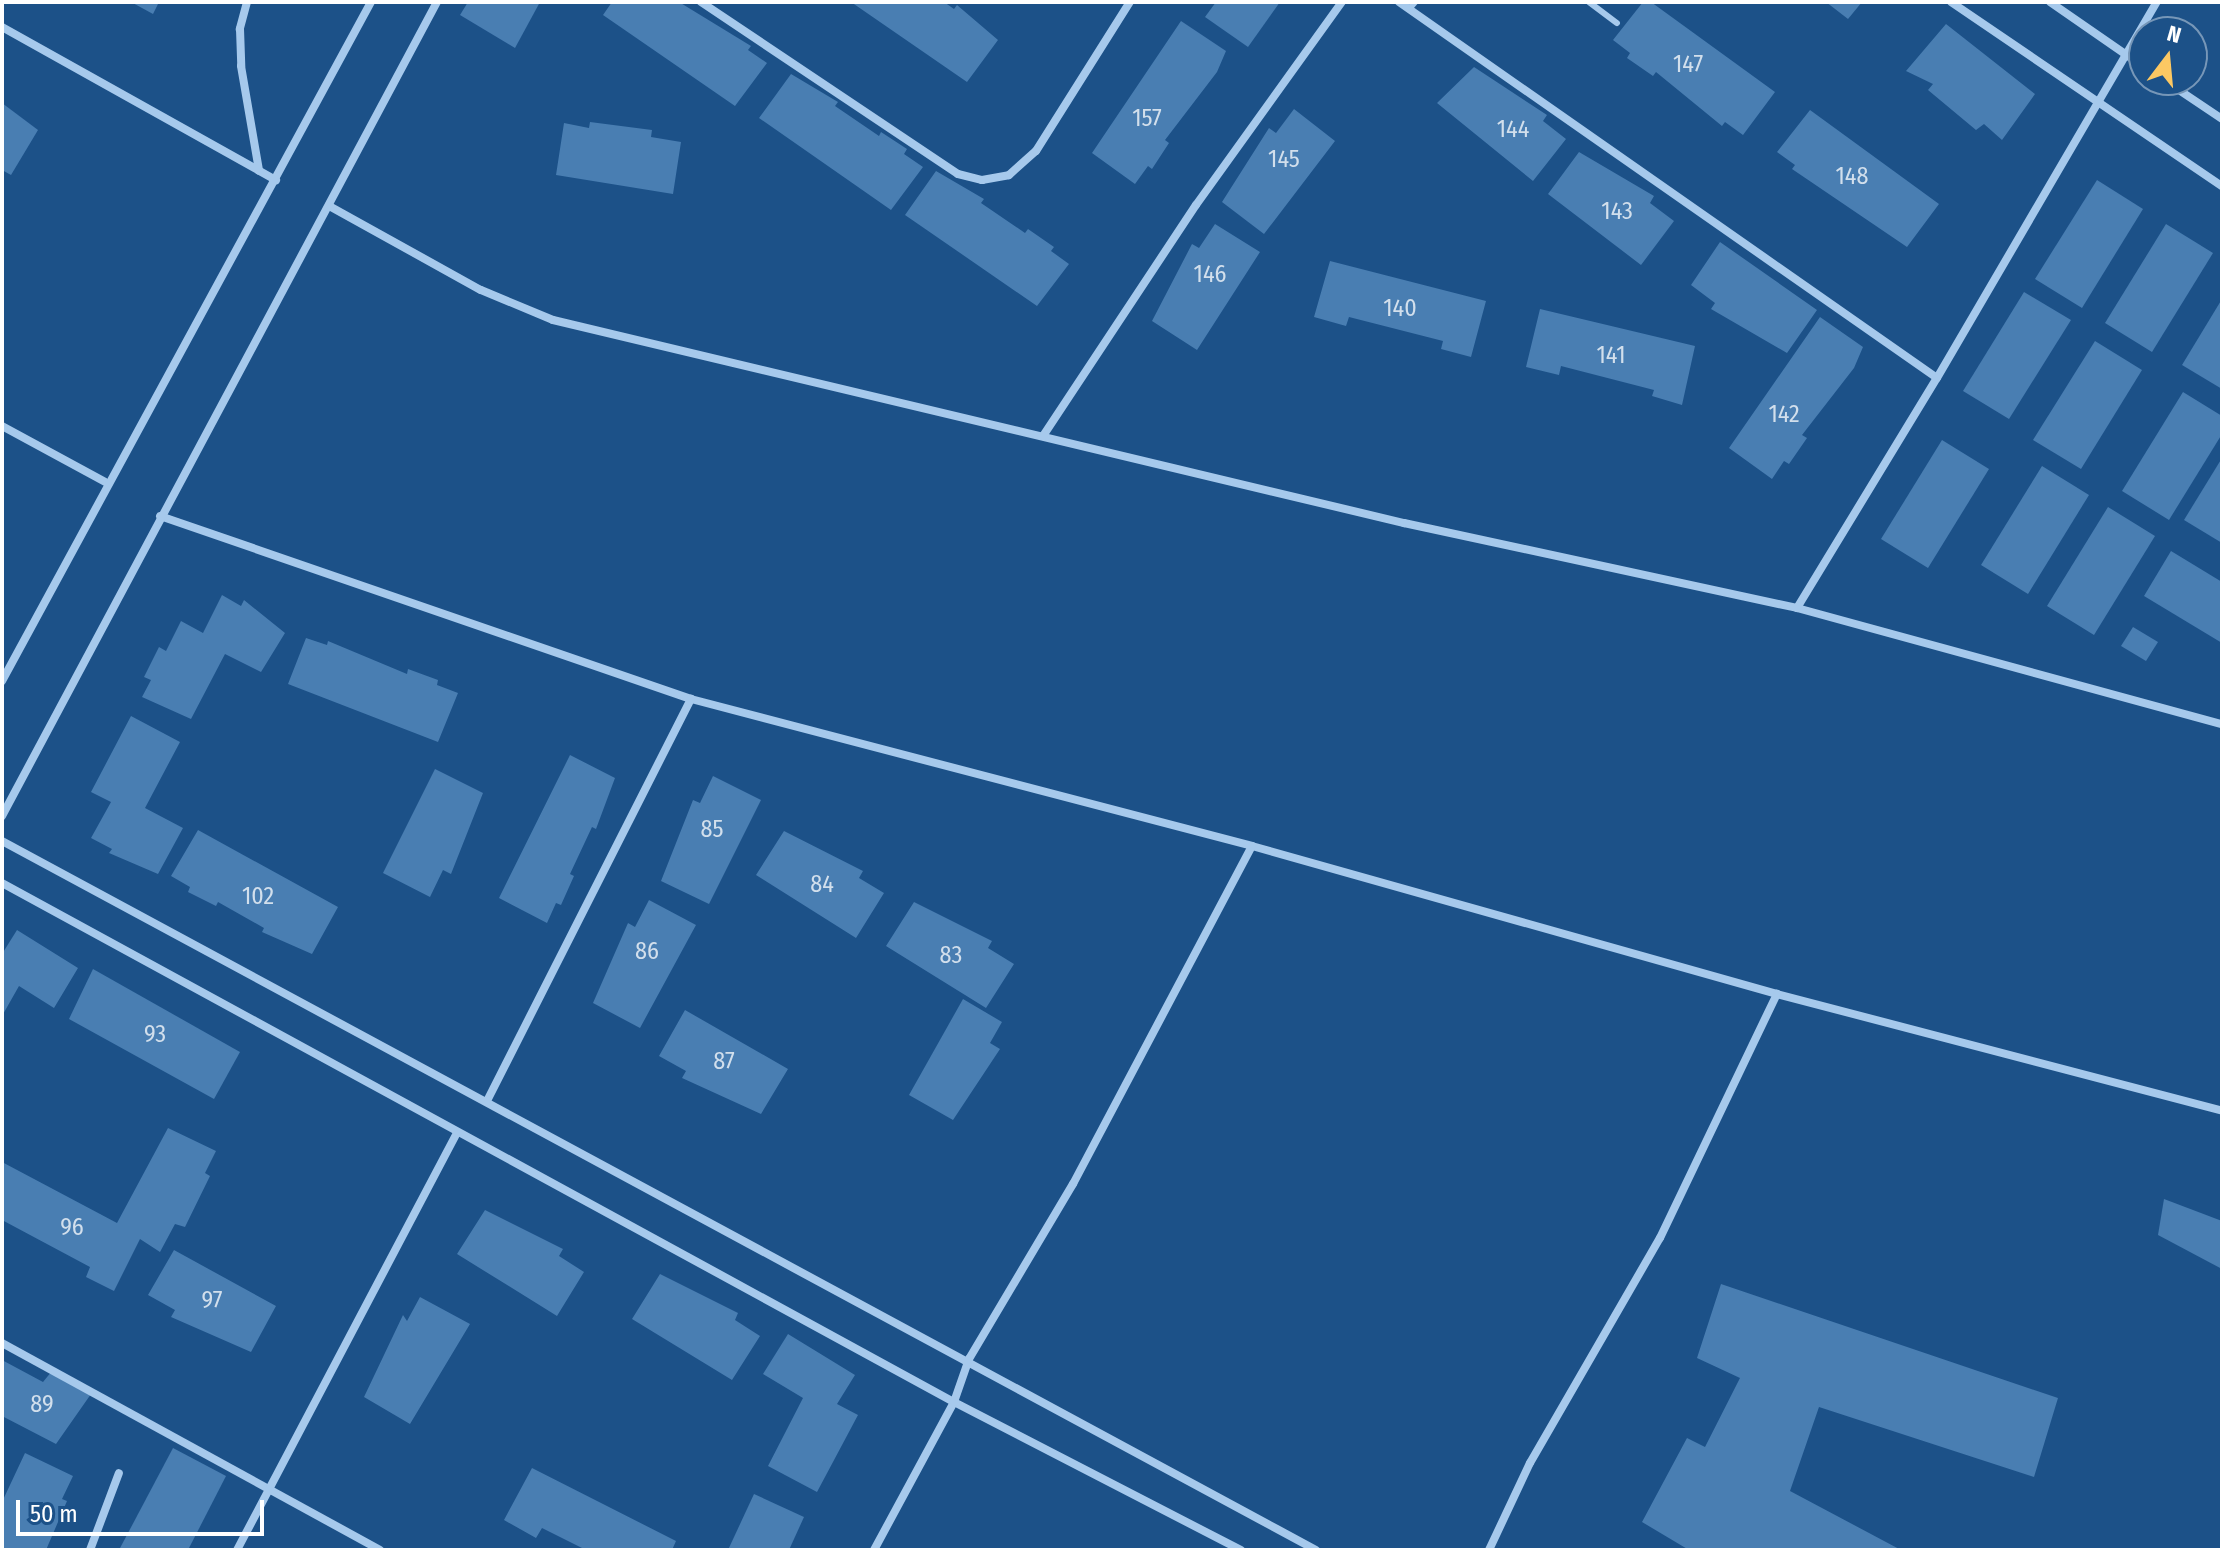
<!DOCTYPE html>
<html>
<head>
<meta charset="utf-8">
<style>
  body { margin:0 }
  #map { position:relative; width:2224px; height:1552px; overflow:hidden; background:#1c5188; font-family:"Fira Sans Condensed",sans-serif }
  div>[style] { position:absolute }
  .building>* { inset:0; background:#497eb2 }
  .lane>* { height:6px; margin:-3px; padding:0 3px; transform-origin:3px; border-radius:3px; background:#a6c9ec }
  .street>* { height:8px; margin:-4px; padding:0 4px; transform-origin:4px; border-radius:4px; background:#a6c9ec }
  span { translate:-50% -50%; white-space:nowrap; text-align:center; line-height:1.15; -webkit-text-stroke:6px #1c5188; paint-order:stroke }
  .number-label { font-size:24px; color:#d2dfec }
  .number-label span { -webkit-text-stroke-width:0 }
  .frame { position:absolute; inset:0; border:4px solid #fff; pointer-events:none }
  .north { position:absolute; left:2128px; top:16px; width:80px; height:80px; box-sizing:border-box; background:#1c5188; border:2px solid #7797b8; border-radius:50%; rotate:16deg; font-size:22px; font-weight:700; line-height:32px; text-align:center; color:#fff }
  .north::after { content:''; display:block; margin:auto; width:28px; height:36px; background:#fcc863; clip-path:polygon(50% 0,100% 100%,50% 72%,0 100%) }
  .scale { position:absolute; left:16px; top:1500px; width:248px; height:36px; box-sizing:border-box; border:4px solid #fff; border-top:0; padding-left:10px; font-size:24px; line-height:28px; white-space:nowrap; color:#fff; -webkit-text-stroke:6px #1c5188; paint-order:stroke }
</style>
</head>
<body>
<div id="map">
  <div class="building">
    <i style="clip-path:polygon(131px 2px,159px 2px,153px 14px)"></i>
    <i style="clip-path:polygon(468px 2px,540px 2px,515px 48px,460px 15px)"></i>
    <i style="clip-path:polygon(612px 2px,679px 2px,751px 46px,748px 50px,767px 63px,735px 106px,603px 15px)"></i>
    <i style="clip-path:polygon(851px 2px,944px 2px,954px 9px,957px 5px,998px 40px,967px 82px)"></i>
    <i style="clip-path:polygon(1216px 2px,1280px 2px,1248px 47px,1205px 17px)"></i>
    <i style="clip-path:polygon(1643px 2px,1651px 2px,1775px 92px,1743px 135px,1725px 122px,1722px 126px,1656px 72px,1653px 76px,1627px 58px,1630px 53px,1613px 40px)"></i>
    <i style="clip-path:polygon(1826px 2px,1862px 2px,1848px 19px)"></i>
    <i style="clip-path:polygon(1181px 21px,1226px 51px,1217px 72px,1165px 140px,1169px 143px,1152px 169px,1148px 166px,1135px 184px,1092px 153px)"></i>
    <i style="clip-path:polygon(1946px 24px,2035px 94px,2002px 140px,1984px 124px,1976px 130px,1928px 90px,1933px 84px,1906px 71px)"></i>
    <i style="clip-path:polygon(1474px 67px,1547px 115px,1543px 121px,1566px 139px,1533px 181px,1437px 103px)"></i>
    <i style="clip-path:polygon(791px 74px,838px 102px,835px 106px,879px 136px,881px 132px,907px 149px,904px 154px,923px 167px,891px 210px,759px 118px)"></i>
    <i style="clip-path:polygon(2px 103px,38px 130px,11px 175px,2px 170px)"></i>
    <i style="clip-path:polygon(1294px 109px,1335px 141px,1264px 234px,1222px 202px,1269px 128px,1276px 133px)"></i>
    <i style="clip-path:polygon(1810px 110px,1939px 204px,1907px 247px,1792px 169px,1795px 165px,1777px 152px)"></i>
    <i style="clip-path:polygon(590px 122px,652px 130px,651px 137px,681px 142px,673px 194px,556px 175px,564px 123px,589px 128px)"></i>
    <i style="clip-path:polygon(1579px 152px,1654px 196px,1650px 203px,1674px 221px,1641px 265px,1548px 194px)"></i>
    <i style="clip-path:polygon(936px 171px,984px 199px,981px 203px,1025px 233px,1028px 229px,1054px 247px,1051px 251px,1069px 264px,1037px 306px,905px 215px)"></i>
    <i style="clip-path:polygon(2097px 180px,2143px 209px,2082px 308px,2035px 279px)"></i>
    <i style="clip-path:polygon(1215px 224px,1260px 252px,1197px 350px,1152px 321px,1192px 244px,1199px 248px)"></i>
    <i style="clip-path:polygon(2166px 224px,2213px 253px,2152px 352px,2105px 323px)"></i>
    <i style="clip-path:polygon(1720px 242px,1817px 310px,1787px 353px,1711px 309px,1715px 303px,1691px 285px)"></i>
    <i style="clip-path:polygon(1330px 261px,1486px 301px,1471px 357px,1441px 349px,1443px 341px,1349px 317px,1346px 326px,1314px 317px)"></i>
    <i style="clip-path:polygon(2024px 292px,2071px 320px,2009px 419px,1963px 391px)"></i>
    <i style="clip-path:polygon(2222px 299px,2222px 389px,2182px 365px)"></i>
    <i style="clip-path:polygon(1540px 309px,1695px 346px,1682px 405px,1652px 396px,1654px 390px,1561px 366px,1559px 375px,1526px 367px)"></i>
    <i style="clip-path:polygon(1820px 317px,1863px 347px,1854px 368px,1802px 435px,1807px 438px,1789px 464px,1784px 461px,1772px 479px,1729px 448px)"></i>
    <i style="clip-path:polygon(2095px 341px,2142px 370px,2081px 469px,2033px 440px)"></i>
    <i style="clip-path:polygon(2183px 392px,2222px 416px,2222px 434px,2169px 520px,2122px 491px)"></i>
    <i style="clip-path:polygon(1942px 440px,1989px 469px,1928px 568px,1881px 539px)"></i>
    <i style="clip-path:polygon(2222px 458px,2222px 543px,2184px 520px)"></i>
    <i style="clip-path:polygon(2042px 466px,2089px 495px,2028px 594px,1981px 565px)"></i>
    <i style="clip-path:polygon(2108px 507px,2155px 536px,2094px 635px,2047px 606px)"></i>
    <i style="clip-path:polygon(2171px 551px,2222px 582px,2222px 643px,2144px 596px)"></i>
    <i style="clip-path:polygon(222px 595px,241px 606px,244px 600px,285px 633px,261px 672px,225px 654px,191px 719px,142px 697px,151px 680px,144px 677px,159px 647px,166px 651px,181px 621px,203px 633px)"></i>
    <i style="clip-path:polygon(2133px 627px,2158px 642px,2146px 661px,2121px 646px)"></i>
    <i style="clip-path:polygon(306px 638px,327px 645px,328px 641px,407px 674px,408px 669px,438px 680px,437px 685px,458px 693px,438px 742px,288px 684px)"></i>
    <i style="clip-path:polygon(131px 716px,180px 742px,145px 808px,183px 828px,158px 874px,109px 853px,112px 849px,91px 838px,111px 802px,91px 792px)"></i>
    <i style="clip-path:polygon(570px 755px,615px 778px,596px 829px,592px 827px,570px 874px,574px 876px,561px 905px,556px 903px,547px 923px,499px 898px)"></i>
    <i style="clip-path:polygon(435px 769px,483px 793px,451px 874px,443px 870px,430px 897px,383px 873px)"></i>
    <i style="clip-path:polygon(713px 776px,761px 800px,709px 904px,661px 881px,693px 800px,700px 803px)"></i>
    <i style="clip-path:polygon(198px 830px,338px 907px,312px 954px,262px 932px,264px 928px,218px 902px,216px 906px,188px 892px,190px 887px,171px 876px)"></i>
    <i style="clip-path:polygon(784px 831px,863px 871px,859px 878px,884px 893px,856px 938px,756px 875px)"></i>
    <i style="clip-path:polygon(649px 900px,696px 925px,640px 1028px,593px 1003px,628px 923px,635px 927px)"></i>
    <i style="clip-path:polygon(914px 902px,992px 941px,988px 948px,1014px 964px,986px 1008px,886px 946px)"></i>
    <i style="clip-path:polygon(17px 930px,78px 968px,54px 1008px,19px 986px,2px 1016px,2px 954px)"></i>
    <i style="clip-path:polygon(93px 969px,240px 1052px,214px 1099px,69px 1019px)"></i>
    <i style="clip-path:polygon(963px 999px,1002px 1022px,990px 1043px,1000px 1049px,953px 1120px,909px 1095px)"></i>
    <i style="clip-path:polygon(685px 1010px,788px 1069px,761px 1114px,682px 1078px,686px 1071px,659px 1056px)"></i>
    <i style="clip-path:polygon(168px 1128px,216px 1151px,205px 1173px,210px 1176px,185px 1227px,175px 1224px,160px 1252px,140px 1239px,114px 1291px,86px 1277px,90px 1267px,2px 1220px,2px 1162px,117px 1223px)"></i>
    <i style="clip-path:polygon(2164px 1199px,2222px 1221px,2222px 1269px,2158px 1235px)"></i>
    <i style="clip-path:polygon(485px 1210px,563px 1249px,559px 1256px,584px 1272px,557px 1316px,457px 1254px)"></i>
    <i style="clip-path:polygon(174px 1250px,276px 1306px,251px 1352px,171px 1317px,175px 1310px,148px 1295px)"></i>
    <i style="clip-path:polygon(660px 1274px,738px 1313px,735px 1320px,760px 1336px,732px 1380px,632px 1319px)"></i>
    <i style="clip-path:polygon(1721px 1284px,2058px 1398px,2034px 1477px,1819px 1407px,1790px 1491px,1901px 1550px,1689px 1550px,1642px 1522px,1687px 1438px,1705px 1447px,1740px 1378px,1697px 1358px)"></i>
    <i style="clip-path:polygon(420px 1297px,470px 1324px,410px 1424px,364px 1397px,403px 1315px,407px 1321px)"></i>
    <i style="clip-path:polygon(788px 1334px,855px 1375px,837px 1404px,858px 1415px,817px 1492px,768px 1466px,803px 1398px,763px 1374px)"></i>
    <i style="clip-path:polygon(2px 1360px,43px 1382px,52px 1371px,91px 1394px,56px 1444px,2px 1416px)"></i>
    <i style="clip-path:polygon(173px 1448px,226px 1476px,188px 1550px,119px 1550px)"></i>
    <i style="clip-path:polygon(25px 1453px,73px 1476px,62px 1499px,67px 1501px,46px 1550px,2px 1550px,2px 1502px)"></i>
    <i style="clip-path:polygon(532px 1468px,676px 1541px,672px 1550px,586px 1550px,542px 1528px,536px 1538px,504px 1520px)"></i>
    <i style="clip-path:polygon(754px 1494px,804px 1517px,789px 1550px,728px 1550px)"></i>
  </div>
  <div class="lane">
    <i style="left:1589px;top:2px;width:35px;rotate:37deg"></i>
    <i style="left:1409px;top:9px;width:9px;rotate:-49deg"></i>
  </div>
  <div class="street">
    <i style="left:247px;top:2px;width:28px;rotate:105deg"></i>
    <i style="left:240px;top:29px;width:37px;rotate:88deg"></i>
    <i style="left:241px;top:66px;width:106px;rotate:80.2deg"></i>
    <i style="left:701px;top:2px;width:309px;rotate:33.8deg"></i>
    <i style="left:958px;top:174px;width:25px;rotate:14deg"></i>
    <i style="left:982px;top:180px;width:27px;rotate:-10deg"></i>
    <i style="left:1009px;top:175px;width:36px;rotate:-42deg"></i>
    <i style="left:1036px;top:151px;width:176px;rotate:-57.8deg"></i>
    <i style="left:1399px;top:2px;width:656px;rotate:34.95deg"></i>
    <i style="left:1937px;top:378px;width:436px;rotate:-59.7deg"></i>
    <i style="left:1951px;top:2px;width:328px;rotate:34.2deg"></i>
    <i style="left:2050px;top:2px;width:114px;rotate:34.7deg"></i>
    <i style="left:2px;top:27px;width:314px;rotate:29.2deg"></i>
    <i style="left:2164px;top:80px;width:70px;rotate:33.9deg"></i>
    <i style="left:331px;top:207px;width:171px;rotate:29deg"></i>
    <i style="left:481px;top:290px;width:78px;rotate:22.6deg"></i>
    <i style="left:553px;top:320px;width:875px;rotate:13.42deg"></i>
    <i style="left:1404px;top:523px;width:402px;rotate:12.2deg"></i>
    <i style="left:1797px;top:608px;width:441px;rotate:15.3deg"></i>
    <i style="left:2px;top:426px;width:117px;rotate:28.5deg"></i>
    <i style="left:1043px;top:436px;width:277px;rotate:-56.5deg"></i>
    <i style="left:1196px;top:205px;width:250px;rotate:-54.3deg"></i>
    <i style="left:160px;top:516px;width:562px;rotate:19.02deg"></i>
    <i style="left:691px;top:699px;width:580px;rotate:14.68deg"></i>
    <i style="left:1252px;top:846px;width:545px;rotate:15.74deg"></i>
    <i style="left:1777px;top:994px;width:460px;rotate:14.7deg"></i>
    <i style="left:1797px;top:608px;width:269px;rotate:-58.7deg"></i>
    <i style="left:2px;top:681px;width:773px;rotate:-61.48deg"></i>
    <i style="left:2px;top:816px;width:923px;rotate:-61.88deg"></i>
    <i style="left:2px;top:841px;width:1493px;rotate:28.35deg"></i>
    <i style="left:2px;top:883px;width:1084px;rotate:28.6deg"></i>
    <i style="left:954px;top:1402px;width:323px;rotate:27.3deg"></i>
    <i style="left:488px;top:1099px;width:449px;rotate:-63.1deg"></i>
    <i style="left:2px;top:1343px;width:431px;rotate:28.7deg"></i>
    <i style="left:90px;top:1550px;width:82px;rotate:-69.4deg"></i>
    <i style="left:237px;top:1550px;width:470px;rotate:-62.2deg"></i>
    <i style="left:874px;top:1550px;width:168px;rotate:-61.6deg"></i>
    <i style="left:954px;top:1402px;width:46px;rotate:-70.8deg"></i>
    <i style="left:969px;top:1359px;width:204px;rotate:-59.3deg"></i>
    <i style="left:1073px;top:1184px;width:382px;rotate:-62.1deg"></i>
    <i style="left:1489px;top:1550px;width:96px;rotate:-64.8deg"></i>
    <i style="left:1530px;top:1463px;width:260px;rotate:-60deg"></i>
    <i style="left:1660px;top:1238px;width:271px;rotate:-64.4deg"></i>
  </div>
  <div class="number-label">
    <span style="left:1688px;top:65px">147</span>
    <span style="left:1147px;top:119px">157</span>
    <span style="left:1513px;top:130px">144</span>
    <span style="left:1284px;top:160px">145</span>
    <span style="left:1852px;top:177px">148</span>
    <span style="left:1617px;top:212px">143</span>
    <span style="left:1210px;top:275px">146</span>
    <span style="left:1400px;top:309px">140</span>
    <span style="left:1611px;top:356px">141</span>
    <span style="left:1784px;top:415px">142</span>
    <span style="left:712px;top:830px">85</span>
    <span style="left:822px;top:885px">84</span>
    <span style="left:258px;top:897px">102</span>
    <span style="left:647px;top:952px">86</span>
    <span style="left:951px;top:956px">83</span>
    <span style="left:155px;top:1035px">93</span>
    <span style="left:724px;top:1062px">87</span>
    <span style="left:72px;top:1228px">96</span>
    <span style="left:212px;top:1301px">97</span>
    <span style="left:42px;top:1405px">89</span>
  </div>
  <div class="frame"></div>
  <div class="north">N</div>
  <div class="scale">50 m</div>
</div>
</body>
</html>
